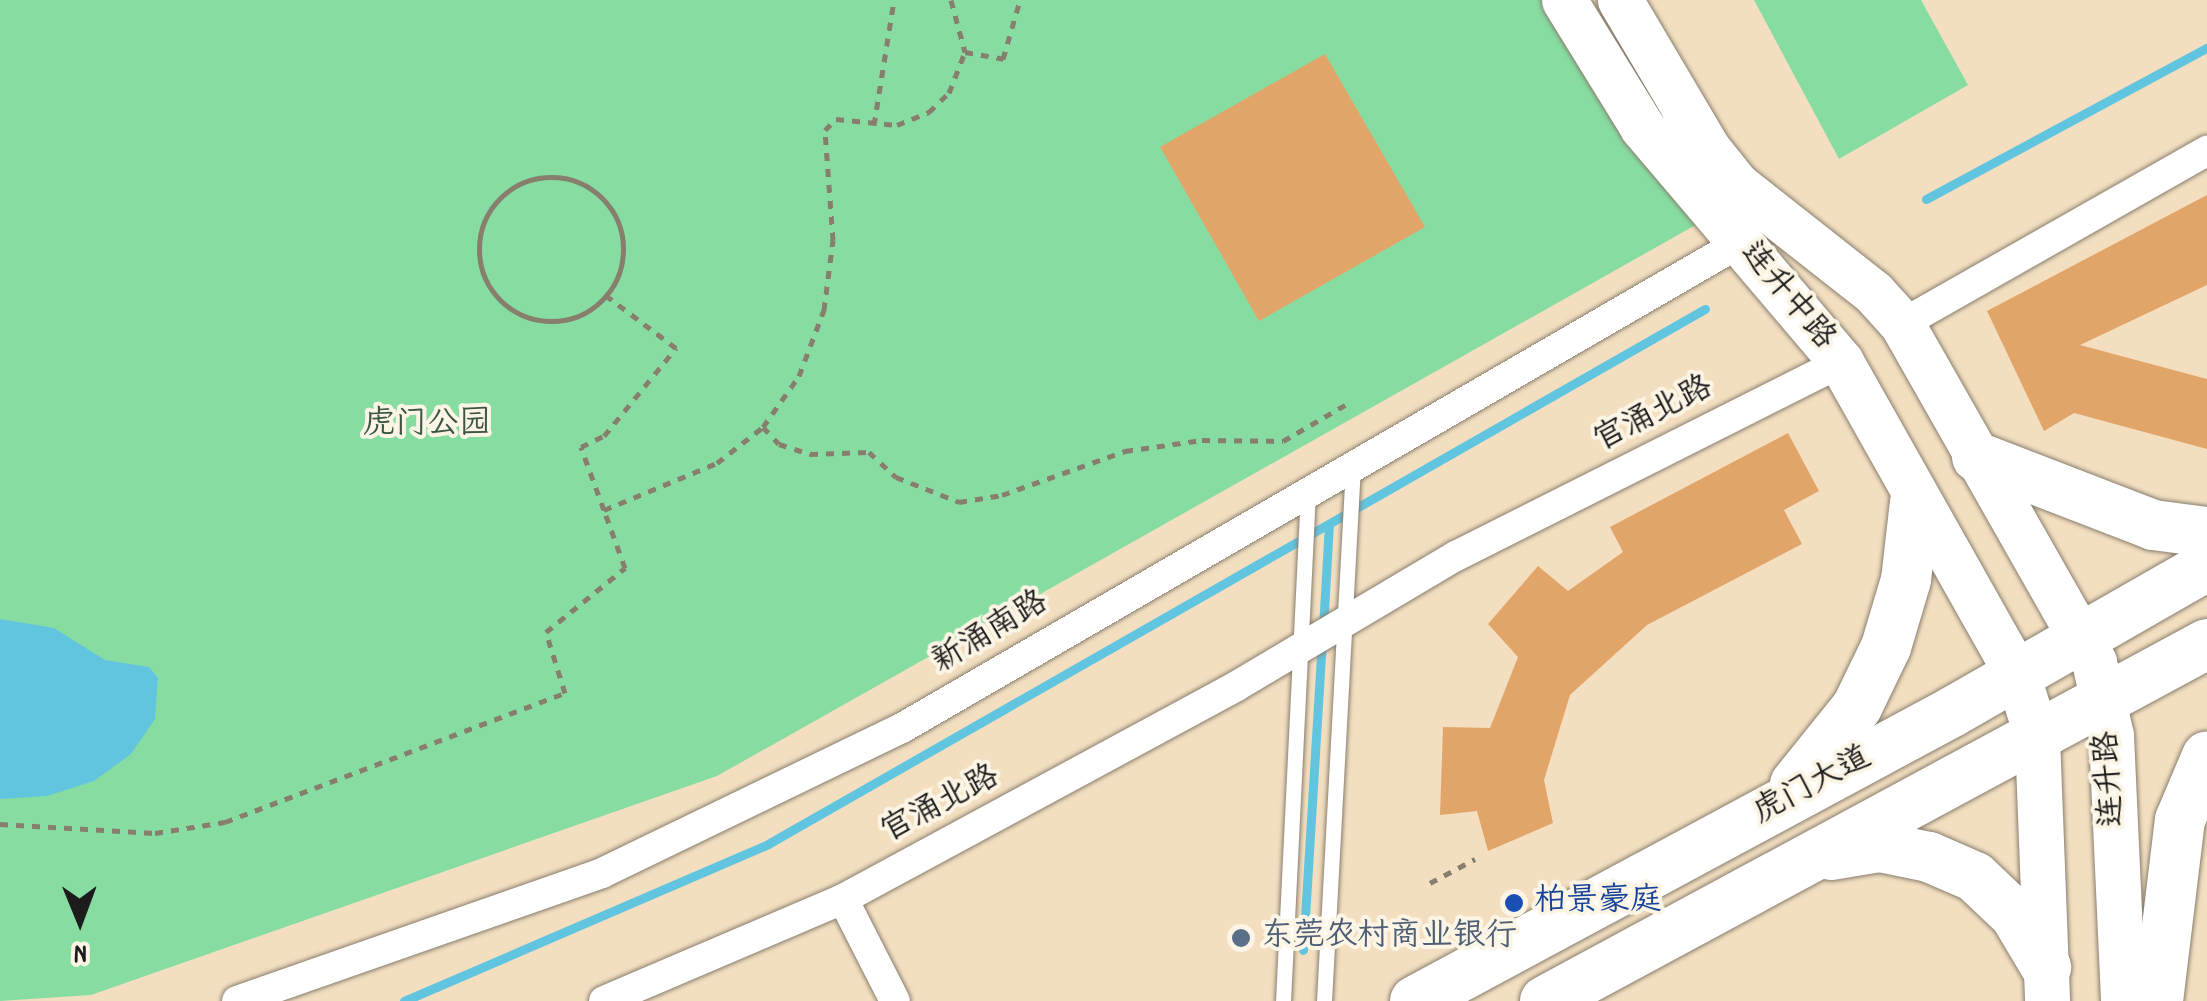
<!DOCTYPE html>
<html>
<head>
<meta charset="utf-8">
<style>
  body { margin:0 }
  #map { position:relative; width:2207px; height:1001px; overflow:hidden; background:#f3dfc0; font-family:Dekko,"LXGW WenKai TC",sans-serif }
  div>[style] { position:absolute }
  .green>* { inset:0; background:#87dda1 }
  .water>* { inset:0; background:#62c5e0 }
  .stream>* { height:9px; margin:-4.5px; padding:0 4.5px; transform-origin:4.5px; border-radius:4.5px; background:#62c5e0 }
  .building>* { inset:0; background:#e2a569 }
  .path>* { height:5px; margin-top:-2.5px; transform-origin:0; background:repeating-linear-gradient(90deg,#887e6e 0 8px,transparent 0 16px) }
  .path>.ring { margin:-2.5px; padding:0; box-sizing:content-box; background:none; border:5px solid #887e6e; border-radius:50% }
  .roads { filter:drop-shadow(0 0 2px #887e6e) drop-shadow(0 0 2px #887e6e) }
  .service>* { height:15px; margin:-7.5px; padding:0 7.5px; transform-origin:7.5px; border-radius:7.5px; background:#fff }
  .minor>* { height:30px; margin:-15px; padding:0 15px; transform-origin:15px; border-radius:15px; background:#fff }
  .secondary>* { height:45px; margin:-22.5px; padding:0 22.5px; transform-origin:22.5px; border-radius:22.5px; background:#fff }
  .primary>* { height:50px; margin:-25px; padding:0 25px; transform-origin:25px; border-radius:25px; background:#fff }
  .dots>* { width:28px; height:28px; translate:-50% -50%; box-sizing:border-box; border:5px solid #fcf5e5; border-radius:50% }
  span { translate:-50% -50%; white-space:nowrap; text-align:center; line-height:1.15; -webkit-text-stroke:8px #fcf5e5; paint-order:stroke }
  .street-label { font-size:32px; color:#1c1c1c }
  .park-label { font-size:32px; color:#3c5644 }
  .transit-label { font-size:32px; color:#164399 }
  .left { translate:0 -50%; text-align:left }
  .service-label { font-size:32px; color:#4e5e75 }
  .north { position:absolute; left:30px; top:871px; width:100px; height:100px; -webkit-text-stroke:8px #fcf5e5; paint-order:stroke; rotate:179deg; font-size:28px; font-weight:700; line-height:40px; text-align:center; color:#1c1c1c }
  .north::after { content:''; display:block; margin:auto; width:35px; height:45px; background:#1c1c1c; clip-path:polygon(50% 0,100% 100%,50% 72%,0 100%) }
</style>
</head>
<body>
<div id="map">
  <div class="green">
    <i style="clip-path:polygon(0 0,1579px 0,1701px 222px,717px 776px,91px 995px,0 1001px)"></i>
    <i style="clip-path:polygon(1754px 0,1921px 0,1968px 85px,1839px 159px)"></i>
  </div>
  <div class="water">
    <i style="clip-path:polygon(0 619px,54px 628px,105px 660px,149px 667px,158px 678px,155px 719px,131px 754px,94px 781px,47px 796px,0 799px)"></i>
  </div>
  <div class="stream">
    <i style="left:1926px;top:199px;width:319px;rotate:-28.3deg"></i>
    <i style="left:1323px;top:628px;width:104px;rotate:-86.7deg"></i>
    <i style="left:1303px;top:950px;width:308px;rotate:-86.5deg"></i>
    <i style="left:404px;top:1001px;width:396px;rotate:-23.3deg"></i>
    <i style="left:768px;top:844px;width:1079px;rotate:-29.73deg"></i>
  </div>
  <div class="building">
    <i style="clip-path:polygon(1325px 54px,1425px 227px,1259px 321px,1160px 147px)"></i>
    <i style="clip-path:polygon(2207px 195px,2207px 285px,2080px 345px,2207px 379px,2207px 449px,2074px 413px,2044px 431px,1987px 311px)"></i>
    <i style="clip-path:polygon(1788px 433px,1819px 491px,1784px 510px,1802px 544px,1647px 625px,1570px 695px,1544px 780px,1553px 823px,1488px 851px,1477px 811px,1440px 815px,1443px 727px,1490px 728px,1518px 657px,1488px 624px,1538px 566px,1568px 591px,1623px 552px,1610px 527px)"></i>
  </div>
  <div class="path">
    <i style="left:951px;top:0;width:54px;rotate:74.9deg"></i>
    <i style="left:874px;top:125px;width:127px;rotate:-80.9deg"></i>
    <i class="ring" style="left:479px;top:177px;width:139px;height:139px"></i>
    <i style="left:763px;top:427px;width:23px;rotate:47deg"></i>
    <i style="left:779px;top:444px;width:33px;rotate:18deg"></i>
    <i style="left:810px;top:454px;width:59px;rotate:-1.9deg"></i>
    <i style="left:869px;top:452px;width:37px;rotate:43deg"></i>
    <i style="left:896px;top:477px;width:68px;rotate:21.6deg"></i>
    <i style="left:959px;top:502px;width:44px;rotate:-9.2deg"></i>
    <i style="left:1002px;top:495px;width:131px;rotate:-19.7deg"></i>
    <i style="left:1125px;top:451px;width:78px;rotate:-8.1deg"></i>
    <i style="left:1202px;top:440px;width:81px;rotate:0.7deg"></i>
    <i style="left:1283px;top:441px;width:72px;rotate:-30.1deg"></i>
    <i style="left:604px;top:510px;width:67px;rotate:-110.1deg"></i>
    <i style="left:581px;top:447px;width:25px;rotate:-26deg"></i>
    <i style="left:604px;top:436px;width:114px;rotate:-50.7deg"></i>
    <i style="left:676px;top:348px;width:85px;rotate:-143.1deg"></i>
    <i style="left:0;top:824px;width:155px;rotate:3.3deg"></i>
    <i style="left:155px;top:833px;width:71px;rotate:-8.9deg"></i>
    <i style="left:225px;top:822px;width:364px;rotate:-20.8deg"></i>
    <i style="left:565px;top:693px;width:64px;rotate:-107.3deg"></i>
    <i style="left:546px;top:632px;width:102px;rotate:-39deg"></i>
    <i style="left:625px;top:568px;width:62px;rotate:-109.9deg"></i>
    <i style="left:604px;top:510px;width:122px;rotate:-22.6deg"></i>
    <i style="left:717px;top:463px;width:58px;rotate:-38deg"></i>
    <i style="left:763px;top:427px;width:62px;rotate:-54.8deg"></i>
    <i style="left:799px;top:376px;width:71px;rotate:-69.3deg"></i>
    <i style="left:824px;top:310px;width:71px;rotate:-82.7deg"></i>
    <i style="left:833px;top:240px;width:110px;rotate:-94.2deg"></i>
    <i style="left:825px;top:130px;width:16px;rotate:-45deg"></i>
    <i style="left:836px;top:119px;width:61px;rotate:5.6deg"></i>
    <i style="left:897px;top:125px;width:35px;rotate:-22deg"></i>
    <i style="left:929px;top:112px;width:28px;rotate:-44deg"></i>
    <i style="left:949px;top:93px;width:44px;rotate:-68.7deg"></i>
    <i style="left:965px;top:52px;width:39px;rotate:10deg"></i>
    <i style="left:1003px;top:59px;width:61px;rotate:-73.9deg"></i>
    <i style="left:1430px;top:883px;width:51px;rotate:-28.1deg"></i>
  </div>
  <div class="roads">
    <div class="service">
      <i style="left:1283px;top:1001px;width:511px;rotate:-87.19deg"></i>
      <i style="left:1324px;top:1001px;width:536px;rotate:-86.9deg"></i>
    </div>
    <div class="minor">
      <i style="left:1902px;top:324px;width:351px;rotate:-29.6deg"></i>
      <i style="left:843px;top:899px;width:114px;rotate:63deg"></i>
      <i style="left:237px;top:1001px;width:387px;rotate:-19.3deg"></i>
      <i style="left:602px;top:873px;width:333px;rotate:-25.8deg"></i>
      <i style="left:902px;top:728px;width:970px;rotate:-30.08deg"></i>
      <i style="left:604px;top:1001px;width:260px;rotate:-23.1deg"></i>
      <i style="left:843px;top:899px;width:446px;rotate:-28.4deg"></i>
      <i style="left:1235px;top:687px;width:257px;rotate:-30.7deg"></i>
      <i style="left:1456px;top:556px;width:431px;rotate:-26.7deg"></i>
    </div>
    <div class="secondary">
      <i style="left:1564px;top:0;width:149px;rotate:58.4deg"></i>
      <i style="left:1642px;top:127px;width:308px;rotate:49.7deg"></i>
      <i style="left:1841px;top:362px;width:358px;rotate:60.6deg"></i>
      <i style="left:2017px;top:674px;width:66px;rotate:72.4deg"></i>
      <i style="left:2037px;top:737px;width:264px;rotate:87.8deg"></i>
      <i style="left:1620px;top:0;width:173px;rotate:59.4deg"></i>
      <i style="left:1708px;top:149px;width:46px;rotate:51.1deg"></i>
      <i style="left:1737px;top:185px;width:174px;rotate:38.2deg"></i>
      <i style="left:1874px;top:293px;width:42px;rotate:47.9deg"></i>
      <i style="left:1902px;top:324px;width:389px;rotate:60.4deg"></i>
      <i style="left:2094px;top:662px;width:75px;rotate:76.9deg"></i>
      <i style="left:2111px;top:735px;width:266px;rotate:87.4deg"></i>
    </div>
    <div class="primary">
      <i style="left:1977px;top:457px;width:189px;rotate:21.1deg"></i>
      <i style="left:2153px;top:525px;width:54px;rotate:7.4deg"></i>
      <i style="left:1795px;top:784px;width:99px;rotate:-51.2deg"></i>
      <i style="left:1857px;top:707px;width:67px;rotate:-64.2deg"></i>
      <i style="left:1886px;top:647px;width:70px;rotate:-73.4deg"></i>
      <i style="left:1906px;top:580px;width:79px;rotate:-83.4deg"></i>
      <i style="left:1831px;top:855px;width:50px;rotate:-9.3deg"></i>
      <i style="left:1880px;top:847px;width:50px;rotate:11.5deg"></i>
      <i style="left:1929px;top:857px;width:50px;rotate:23.5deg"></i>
      <i style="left:1975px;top:877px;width:55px;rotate:43.5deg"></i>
      <i style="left:2015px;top:915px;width:61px;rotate:59.2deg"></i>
      <i style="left:1415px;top:1001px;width:610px;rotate:-28.29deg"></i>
      <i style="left:1952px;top:712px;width:294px;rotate:-29.8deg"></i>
      <i style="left:1545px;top:1001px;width:752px;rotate:-28.34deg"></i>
      <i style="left:2158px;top:1001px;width:182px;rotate:-83.1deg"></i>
      <i style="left:2180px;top:820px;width:69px;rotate:-67.1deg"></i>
    </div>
  </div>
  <div class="dots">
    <i style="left:1514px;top:903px;background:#1a4fb4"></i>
    <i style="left:1241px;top:938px;background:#5c6f8a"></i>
  </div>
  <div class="street-label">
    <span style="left:1786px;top:297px;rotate:50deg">连升中路</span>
    <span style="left:1654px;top:416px;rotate:-27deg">官涌北路</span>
    <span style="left:991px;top:634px;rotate:-31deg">新涌南路</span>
    <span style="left:2112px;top:779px;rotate:-94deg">连升路</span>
    <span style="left:1813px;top:787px;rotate:-28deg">虎门大道</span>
    <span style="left:941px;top:806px;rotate:-28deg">官涌北路</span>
  </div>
  <div class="park-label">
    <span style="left:427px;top:426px">虎门公园</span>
  </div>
  <div class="transit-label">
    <span class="left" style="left:1534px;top:903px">柏景豪庭</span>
  </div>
  <div class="service-label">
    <span class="left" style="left:1261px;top:938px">东莞农村商业银行</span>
  </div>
  <div class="north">N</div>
</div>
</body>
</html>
